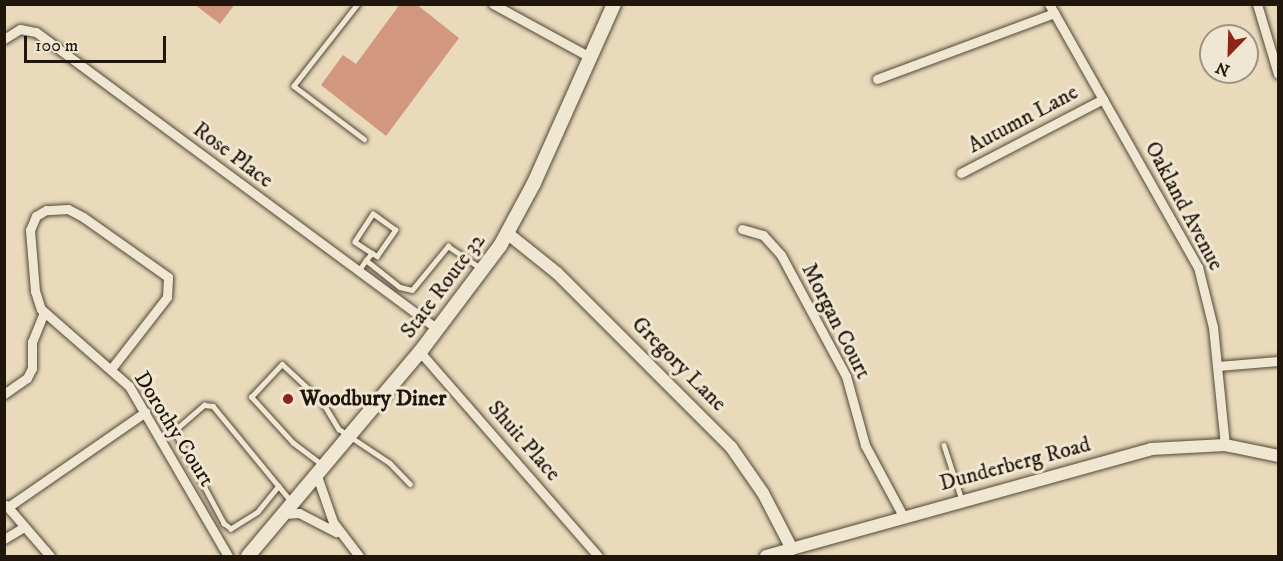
<!DOCTYPE html>
<html>
<head>
<meta charset="utf-8">
<style>
  body { margin:0 }
  #map { position:relative; width:1283px; height:561px; overflow:hidden; background:#e8dabb; font-family:"IM FELL DW Pica",serif }
  div>[style] { position:absolute }
  .building>* { inset:0; background:#d1977f }
  .roads { filter:drop-shadow(0 0 2px #534737) drop-shadow(0 0 2px #534737) }
  .service>* { height:4.5px; margin:-2.25px; padding:0 2.25px; transform-origin:2.25px; border-radius:2.25px; background:#f0e7d3 }
  .minor>* { height:9px; margin:-4.5px; padding:0 4.5px; transform-origin:4.5px; border-radius:4.5px; background:#f0e7d3 }
  .tertiary>* { height:12px; margin:-6px; padding:0 6px; transform-origin:6px; border-radius:6px; background:#f0e7d3 }
  .secondary>* { height:14px; margin:-7px; padding:0 7px; transform-origin:7px; border-radius:7px; background:#f0e7d3 }
  .dots>* { width:16px; height:16px; translate:-50% -50%; box-sizing:border-box; border:3px solid #f0e7d3; border-radius:50% }
  span { translate:-50% -50%; white-space:nowrap; text-align:center; line-height:1.15; -webkit-text-stroke:6px #f0e7d3; paint-order:stroke }
  .street-label { font-size:22px; color:#21160b }
  .poi-label { font-size:22px; color:#21160b; font-weight:700 }
  .left { translate:0 -50%; text-align:left }
  .frame { position:absolute; inset:0; border:6px solid #21160b; pointer-events:none }
  .north { position:absolute; left:1199px; top:24px; width:60px; height:60px; box-sizing:border-box; background:#f0e7d3; border:2px solid #9d9383; border-radius:50%; rotate:203deg; font-size:16px; font-weight:700; line-height:24px; text-align:center; color:#21160b }
  .north::after { content:''; display:block; margin:auto; width:21px; height:27px; background:#8f2418; clip-path:polygon(50% 0,100% 100%,50% 72%,0 100%) }
  .scale { position:absolute; left:24px; top:36px; width:142px; height:27px; box-sizing:border-box; border:3px solid #21160b; border-top:0; padding-left:8px; font-size:18px; line-height:21px; white-space:nowrap; color:#21160b; -webkit-text-stroke:4px #f0e7d3; paint-order:stroke }
</style>
</head>
<body>
<div id="map">
  <div class="building">
    <i style="clip-path:polygon(194px 4px,235px 4px,220px 24px)"></i>
    <i style="clip-path:polygon(400px 4px,416px 4px,459px 38px,386px 136px,321px 85px,343px 55px,356px 64px)"></i>
  </div>
  <div class="roads">
    <div class="service">
      <i style="left:358px;top:4px;width:104px;rotate:128deg"></i>
      <i style="left:294px;top:86px;width:88px;rotate:37.1deg"></i>
      <i style="left:366px;top:260px;width:9px;rotate:-49deg"></i>
      <i style="left:372px;top:253px;width:6px;rotate:31deg"></i>
      <i style="left:377px;top:256px;width:32px;rotate:-55deg"></i>
      <i style="left:395px;top:230px;width:27px;rotate:-144deg"></i>
      <i style="left:373px;top:214px;width:33px;rotate:123deg"></i>
      <i style="left:355px;top:242px;width:20px;rotate:33deg"></i>
      <i style="left:359px;top:270px;width:12px;rotate:-55deg"></i>
      <i style="left:366px;top:260px;width:43px;rotate:38.5deg"></i>
      <i style="left:400px;top:287px;width:12px;rotate:14deg"></i>
      <i style="left:412px;top:290px;width:57px;rotate:-50.7deg"></i>
      <i style="left:448px;top:246px;width:40px;rotate:34deg"></i>
      <i style="left:944px;top:445px;width:58px;rotate:71.9deg"></i>
      <i style="left:322px;top:465px;width:36px;rotate:-143deg"></i>
      <i style="left:293px;top:443px;width:62px;rotate:-132.4deg"></i>
      <i style="left:251px;top:397px;width:45px;rotate:-46.8deg"></i>
      <i style="left:282px;top:364px;width:54px;rotate:42.8deg"></i>
      <i style="left:322px;top:401px;width:33px;rotate:59deg"></i>
      <i style="left:339px;top:429px;width:61px;rotate:33.7deg"></i>
      <i style="left:390px;top:463px;width:29px;rotate:46deg"></i>
      <i style="left:279px;top:486px;width:33px;rotate:129deg"></i>
      <i style="left:258px;top:512px;width:32px;rotate:148deg"></i>
      <i style="left:231px;top:529px;width:9px;rotate:-144deg"></i>
      <i style="left:224px;top:524px;width:106px;rotate:-118.3deg"></i>
      <i style="left:174px;top:431px;width:40px;rotate:-41deg"></i>
      <i style="left:204px;top:405px;width:9px;rotate:6deg"></i>
      <i style="left:213px;top:406px;width:123px;rotate:50.6deg"></i>
    </div>
    <div class="minor">
      <i style="left:493px;top:4px;width:111px;rotate:28.7deg"></i>
      <i style="left:1049px;top:4px;width:302px;rotate:60.5deg"></i>
      <i style="left:1198px;top:267px;width:62px;rotate:76deg"></i>
      <i style="left:1213px;top:327px;width:119px;rotate:84.2deg"></i>
      <i style="left:1257px;top:4px;width:73px;rotate:73.3deg"></i>
      <i style="left:4px;top:39px;width:19px;rotate:-32deg"></i>
      <i style="left:20px;top:29px;width:16px;rotate:11deg"></i>
      <i style="left:36px;top:32px;width:499px;rotate:36.5deg"></i>
      <i style="left:877px;top:79px;width:189px;rotate:-20.4deg"></i>
      <i style="left:961px;top:173px;width:160px;rotate:-27.5deg"></i>
      <i style="left:742px;top:229px;width:22px;rotate:16deg"></i>
      <i style="left:763px;top:235px;width:27px;rotate:48deg"></i>
      <i style="left:781px;top:255px;width:137px;rotate:61.8deg"></i>
      <i style="left:846px;top:376px;width:72px;rotate:74.6deg"></i>
      <i style="left:865px;top:445px;width:81px;rotate:61.8deg"></i>
      <i style="left:420px;top:352px;width:271px;rotate:48.9deg"></i>
      <i style="left:1218px;top:366px;width:60px;rotate:-4.8deg"></i>
      <i style="left:111px;top:369px;width:91px;rotate:-52.1deg"></i>
      <i style="left:167px;top:297px;width:20px;rotate:-87deg"></i>
      <i style="left:168px;top:277px;width:104px;rotate:-144.8deg"></i>
      <i style="left:83px;top:217px;width:17px;rotate:-152deg"></i>
      <i style="left:68px;top:209px;width:22px;rotate:177deg"></i>
      <i style="left:46px;top:210px;width:12px;rotate:149deg"></i>
      <i style="left:36px;top:216px;width:15px;rotate:113deg"></i>
      <i style="left:30px;top:230px;width:61px;rotate:85.3deg"></i>
      <i style="left:35px;top:291px;width:19px;rotate:72deg"></i>
      <i style="left:41px;top:309px;width:117px;rotate:41.2deg"></i>
      <i style="left:129px;top:386px;width:197px;rotate:59.8deg"></i>
      <i style="left:4px;top:394px;width:28px;rotate:-35deg"></i>
      <i style="left:27px;top:378px;width:11px;rotate:-63deg"></i>
      <i style="left:32px;top:368px;width:26px;rotate:-90deg"></i>
      <i style="left:32px;top:342px;width:31px;rotate:-68deg"></i>
      <i style="left:317px;top:476px;width:49px;rotate:70.8deg"></i>
      <i style="left:333px;top:522px;width:43px;rotate:52.6deg"></i>
      <i style="left:6px;top:505px;width:67px;rotate:49.2deg"></i>
      <i style="left:8px;top:507px;width:167px;rotate:-34.7deg"></i>
      <i style="left:284px;top:514px;width:15px;rotate:-4deg"></i>
      <i style="left:299px;top:513px;width:42px;rotate:27.2deg"></i>
      <i style="left:4px;top:539px;width:23px;rotate:-31deg"></i>
    </div>
    <div class="tertiary">
      <i style="left:507px;top:233px;width:64px;rotate:38.7deg"></i>
      <i style="left:557px;top:273px;width:246px;rotate:45deg"></i>
      <i style="left:731px;top:447px;width:56px;rotate:55.2deg"></i>
      <i style="left:763px;top:493px;width:63px;rotate:62.6deg"></i>
      <i style="left:766px;top:556px;width:400px;rotate:-15.5deg"></i>
      <i style="left:1151px;top:449px;width:74px;rotate:-3.1deg"></i>
      <i style="left:1225px;top:445px;width:54px;rotate:11.7deg"></i>
    </div>
    <div class="secondary">
      <i style="left:248px;top:556px;width:267px;rotate:-49.9deg"></i>
      <i style="left:420px;top:352px;width:133px;rotate:-53deg"></i>
      <i style="left:500px;top:246px;width:72px;rotate:-61.6deg"></i>
      <i style="left:534px;top:183px;width:196px;rotate:-65.9deg"></i>
    </div>
  </div>
  <div class="dots">
    <i style="left:288px;top:399px;background:#8f2418"></i>
  </div>
  <div class="street-label">
    <span style="left:1023px;top:119px;rotate:-28deg">Autumn Lane</span>
    <span style="left:233px;top:155px;rotate:37deg">Rose Place</span>
    <span style="left:1184px;top:206px;rotate:62deg">Oakland Avenue</span>
    <span style="left:443px;top:286px;rotate:-53deg">State Route 32</span>
    <span style="left:836px;top:321px;rotate:63deg">Morgan Court</span>
    <span style="left:679px;top:364px;rotate:45deg">Gregory Lane</span>
    <span style="left:174px;top:429px;rotate:58deg">Dorothy Court</span>
    <span style="left:524px;top:441px;rotate:49deg">Shuit Place</span>
    <span style="left:1015px;top:464px;rotate:-15deg">Dunderberg Road</span>
  </div>
  <div class="poi-label">
    <span class="left" style="left:300px;top:399px">Woodbury Diner</span>
  </div>
  <div class="frame"></div>
  <div class="north">N</div>
  <div class="scale">100 m</div>
</div>
</body>
</html>
